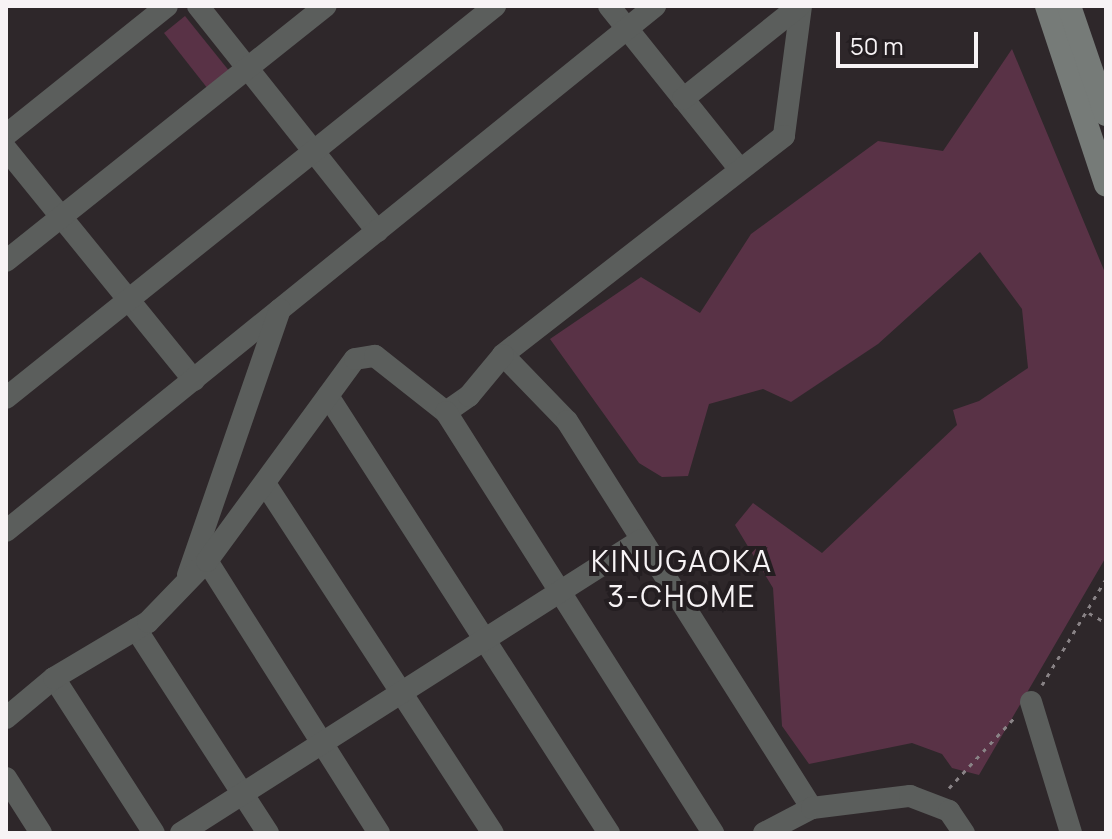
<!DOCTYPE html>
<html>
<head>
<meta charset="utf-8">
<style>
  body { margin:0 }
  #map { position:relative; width:1112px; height:839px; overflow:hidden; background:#2e272a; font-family:Manrope,sans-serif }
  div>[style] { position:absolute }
  .green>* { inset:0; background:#593246 }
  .path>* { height:3px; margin-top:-1.5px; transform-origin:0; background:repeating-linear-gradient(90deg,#898386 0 4px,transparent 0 10px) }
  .minor>* { height:22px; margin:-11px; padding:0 11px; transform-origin:11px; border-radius:11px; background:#5b5e5c }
  .secondary>* { height:24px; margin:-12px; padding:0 12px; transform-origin:12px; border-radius:12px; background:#767b78 }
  span { translate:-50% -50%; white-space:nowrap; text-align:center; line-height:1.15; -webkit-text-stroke:8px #241e21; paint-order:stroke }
  .neighbourhood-label { font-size:30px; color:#f7f3f5; letter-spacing:2px }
  .frame { position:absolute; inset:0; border:8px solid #f7f3f5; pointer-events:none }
  .scale { position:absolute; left:836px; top:32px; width:142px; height:36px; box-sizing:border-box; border:4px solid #f7f3f5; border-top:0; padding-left:10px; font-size:24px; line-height:28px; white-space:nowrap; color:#f7f3f5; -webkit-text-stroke:6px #241e21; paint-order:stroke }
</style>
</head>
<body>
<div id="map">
  <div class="green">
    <i style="clip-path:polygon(185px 16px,230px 72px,208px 89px,164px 33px)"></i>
    <i style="clip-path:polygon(1012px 49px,1106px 275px,1106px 557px,979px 775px,952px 768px,942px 754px,912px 743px,809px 764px,782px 726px,773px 588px,735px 525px,753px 503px,822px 553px,957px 425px,953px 410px,979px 401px,1028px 368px,1022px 309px,980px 252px,878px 344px,791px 402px,763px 389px,709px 404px,688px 476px,662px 477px,639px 463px,550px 339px,641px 277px,700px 313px,751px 234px,878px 141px,943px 151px)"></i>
  </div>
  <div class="path">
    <i style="left:1089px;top:613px;width:20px;rotate:30deg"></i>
    <i style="left:1042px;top:685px;width:124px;rotate:-58.9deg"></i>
    <i style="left:949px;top:788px;width:96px;rotate:-47.1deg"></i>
  </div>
  <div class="minor">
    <i style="left:198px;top:6px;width:288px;rotate:51.5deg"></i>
    <i style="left:609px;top:6px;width:208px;rotate:51.3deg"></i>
    <i style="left:801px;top:6px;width:131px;rotate:97.5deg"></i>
    <i style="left:784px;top:136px;width:356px;rotate:142.1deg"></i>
    <i style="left:503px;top:355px;width:92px;rotate:45.9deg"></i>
    <i style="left:567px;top:421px;width:458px;rotate:57.7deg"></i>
    <i style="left:683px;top:99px;width:149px;rotate:-38.7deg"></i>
    <i style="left:6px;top:135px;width:206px;rotate:-38.7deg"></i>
    <i style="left:6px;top:149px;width:298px;rotate:50.9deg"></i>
    <i style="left:6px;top:261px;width:409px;rotate:-38.6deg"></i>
    <i style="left:328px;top:396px;width:520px;rotate:57.26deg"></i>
    <i style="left:6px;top:398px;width:627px;rotate:-38.72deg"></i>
    <i style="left:446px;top:412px;width:28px;rotate:-35deg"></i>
    <i style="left:469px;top:396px;width:53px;rotate:-50.3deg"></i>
    <i style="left:266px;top:485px;width:415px;rotate:56.9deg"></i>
    <i style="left:6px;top:531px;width:835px;rotate:-38.97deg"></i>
    <i style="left:207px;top:561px;width:322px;rotate:57.7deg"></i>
    <i style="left:188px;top:575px;width:281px;rotate:-70.9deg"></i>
    <i style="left:136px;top:629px;width:243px;rotate:57.1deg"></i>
    <i style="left:54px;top:678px;width:184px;rotate:57.2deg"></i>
    <i style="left:1031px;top:702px;width:137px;rotate:73deg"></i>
    <i style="left:6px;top:718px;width:62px;rotate:-39.8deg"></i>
    <i style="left:54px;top:678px;width:109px;rotate:-30.8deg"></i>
    <i style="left:148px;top:622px;width:85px;rotate:-46deg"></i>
    <i style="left:207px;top:561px;width:250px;rotate:-53.8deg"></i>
    <i style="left:355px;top:359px;width:20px;rotate:-9deg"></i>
    <i style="left:375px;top:356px;width:90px;rotate:38.3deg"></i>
    <i style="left:446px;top:412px;width:499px;rotate:57.6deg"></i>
    <i style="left:6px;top:778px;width:65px;rotate:57.5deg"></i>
    <i style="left:181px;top:833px;width:545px;rotate:-32.5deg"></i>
    <i style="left:764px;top:833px;width:54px;rotate:-27.5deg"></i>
    <i style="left:812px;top:808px;width:99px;rotate:-7deg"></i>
    <i style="left:910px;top:796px;width:42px;rotate:21deg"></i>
    <i style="left:949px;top:811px;width:27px;rotate:56deg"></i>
  </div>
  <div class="secondary">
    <i style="left:1047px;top:6px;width:188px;rotate:71.7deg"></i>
    <i style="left:1069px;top:6px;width:114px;rotate:71.1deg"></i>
  </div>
  <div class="neighbourhood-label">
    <span style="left:682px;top:578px">KINUGAOKA<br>3-CHOME</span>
  </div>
  <div class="frame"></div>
  <div class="scale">50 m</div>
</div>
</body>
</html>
